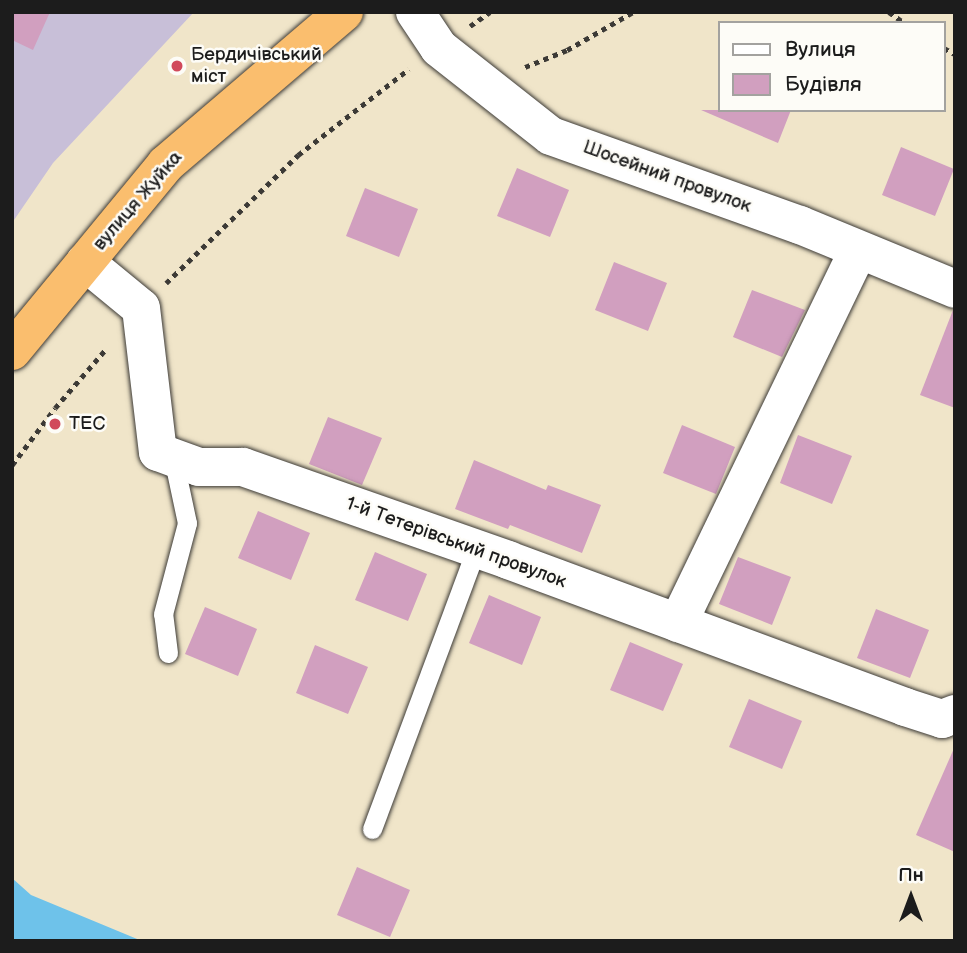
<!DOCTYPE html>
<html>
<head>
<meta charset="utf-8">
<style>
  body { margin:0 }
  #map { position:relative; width:967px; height:953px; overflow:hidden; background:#f0e5c9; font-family:"Balsamiq Sans",sans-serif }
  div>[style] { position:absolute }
  .industrial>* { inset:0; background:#c8bfd8 }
  .water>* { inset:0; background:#6ec2ea }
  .building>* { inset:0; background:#d19fbf }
  .path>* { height:4.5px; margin-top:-2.25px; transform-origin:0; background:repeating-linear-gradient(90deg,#3c3a36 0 5px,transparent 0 10px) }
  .roads { filter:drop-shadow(0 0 2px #3c3a36) drop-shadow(0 0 2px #3c3a36) }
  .lane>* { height:19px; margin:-9.5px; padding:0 9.5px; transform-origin:9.5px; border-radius:9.5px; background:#fff }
  .street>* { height:38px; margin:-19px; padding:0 19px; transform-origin:19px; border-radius:19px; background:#fff }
  .highway>* { height:38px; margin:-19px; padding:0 19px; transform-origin:19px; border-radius:19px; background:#fabe6e }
  .dots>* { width:19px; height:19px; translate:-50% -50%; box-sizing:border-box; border:4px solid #fdfcf7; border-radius:50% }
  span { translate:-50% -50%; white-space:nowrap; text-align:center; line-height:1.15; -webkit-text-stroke:5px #fdfcf7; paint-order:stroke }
  .poi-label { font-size:19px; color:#1c1c1c }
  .left { translate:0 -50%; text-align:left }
  .street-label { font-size:19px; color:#1c1c1c }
  .frame { position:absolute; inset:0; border:14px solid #1c1c1c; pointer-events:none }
  .legend { position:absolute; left:718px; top:21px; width:228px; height:91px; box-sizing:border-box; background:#fdfcf7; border:2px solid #a3a29f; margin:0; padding:9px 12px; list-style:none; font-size:21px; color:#1c1c1c }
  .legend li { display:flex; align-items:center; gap:14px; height:35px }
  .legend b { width:35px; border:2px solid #a3a29f }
  .north { position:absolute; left:876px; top:862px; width:70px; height:70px; -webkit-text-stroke:5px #fdfcf7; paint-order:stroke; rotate:0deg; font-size:19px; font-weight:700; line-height:28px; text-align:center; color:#1c1c1c }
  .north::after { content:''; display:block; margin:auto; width:24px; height:32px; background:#1c1c1c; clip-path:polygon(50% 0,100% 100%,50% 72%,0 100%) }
</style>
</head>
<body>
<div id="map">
  <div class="industrial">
    <i style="clip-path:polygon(12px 12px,194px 12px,53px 163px,12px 223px)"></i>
  </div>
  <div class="water">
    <i style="clip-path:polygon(12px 878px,31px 895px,142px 941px,12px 941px)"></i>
  </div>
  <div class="building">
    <i style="clip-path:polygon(12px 12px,50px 12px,33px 50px,12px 40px)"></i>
    <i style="clip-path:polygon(701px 110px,791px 110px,778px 143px)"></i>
    <i style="clip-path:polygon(901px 147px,954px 169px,935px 216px,882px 195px)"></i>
    <i style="clip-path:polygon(517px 168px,569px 190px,550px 237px,497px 216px)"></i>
    <i style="clip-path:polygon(365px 188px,418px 209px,399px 257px,346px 236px)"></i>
    <i style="clip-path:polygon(614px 262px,667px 283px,648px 331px,595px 310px)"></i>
    <i style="clip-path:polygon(752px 290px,805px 310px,782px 357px,733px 337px)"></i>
    <i style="clip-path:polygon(953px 310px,955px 311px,955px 408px,920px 395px)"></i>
    <i style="clip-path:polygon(328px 417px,382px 438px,362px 485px,309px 464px)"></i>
    <i style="clip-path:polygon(682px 425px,735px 447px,716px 494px,663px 473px)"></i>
    <i style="clip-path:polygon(798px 435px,852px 456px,832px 504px,780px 483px)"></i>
    <i style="clip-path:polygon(474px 460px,546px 490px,548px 485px,601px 505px,582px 553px,510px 525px,508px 529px,455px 509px)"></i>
    <i style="clip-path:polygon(258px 511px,310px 533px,291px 580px,238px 558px)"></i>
    <i style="clip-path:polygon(375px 552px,427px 574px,408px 621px,355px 600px)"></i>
    <i style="clip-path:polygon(738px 557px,791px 577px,772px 625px,719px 604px)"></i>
    <i style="clip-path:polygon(489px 595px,541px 617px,522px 665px,469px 643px)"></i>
    <i style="clip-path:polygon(205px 607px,257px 629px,238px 676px,185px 654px)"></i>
    <i style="clip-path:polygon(876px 609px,929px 630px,910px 678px,857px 658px)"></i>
    <i style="clip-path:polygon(630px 642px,683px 664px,663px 711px,610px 690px)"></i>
    <i style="clip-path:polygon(315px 645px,368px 667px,348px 714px,296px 693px)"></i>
    <i style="clip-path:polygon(749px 699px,802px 721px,782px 769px,729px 747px)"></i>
    <i style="clip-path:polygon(955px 746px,955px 852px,916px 835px)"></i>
    <i style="clip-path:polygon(357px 867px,410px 890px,390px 937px,337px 915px)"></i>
  </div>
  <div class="path">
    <i style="left:889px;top:12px;width:19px;rotate:35deg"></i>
    <i style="left:470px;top:26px;width:24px;rotate:-35deg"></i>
    <i style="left:944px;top:48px;width:13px;rotate:29deg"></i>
    <i style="left:525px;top:67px;width:45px;rotate:-22deg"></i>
    <i style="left:567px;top:50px;width:76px;rotate:-29.9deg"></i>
    <i style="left:166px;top:283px;width:184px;rotate:-44.1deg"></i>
    <i style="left:298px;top:155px;width:140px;rotate:-37.8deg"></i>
    <i style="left:12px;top:465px;width:71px;rotate:-53deg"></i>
    <i style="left:55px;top:408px;width:78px;rotate:-49.2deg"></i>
  </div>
  <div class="roads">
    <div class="lane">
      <i style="left:168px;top:653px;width:39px;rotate:-97deg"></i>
      <i style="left:163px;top:614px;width:94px;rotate:-75.2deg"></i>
      <i style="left:187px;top:523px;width:67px;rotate:-102deg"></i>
      <i style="left:372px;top:829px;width:299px;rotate:-69.6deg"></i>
    </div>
    <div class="street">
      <i style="left:415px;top:12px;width:43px;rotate:56.3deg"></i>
      <i style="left:439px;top:48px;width:142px;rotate:38.2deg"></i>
      <i style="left:551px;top:136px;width:264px;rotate:19.7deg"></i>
      <i style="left:800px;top:225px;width:168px;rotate:22.4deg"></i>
      <i style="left:85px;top:262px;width:72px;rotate:39.4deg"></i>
      <i style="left:141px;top:308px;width:145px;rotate:83.3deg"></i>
      <i style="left:158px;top:452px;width:44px;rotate:20.1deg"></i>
      <i style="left:199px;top:467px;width:44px"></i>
      <i style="left:243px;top:467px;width:281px;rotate:19.3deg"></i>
      <i style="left:508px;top:560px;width:423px;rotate:20.3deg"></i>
      <i style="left:905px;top:707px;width:39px;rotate:18deg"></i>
      <i style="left:942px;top:719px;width:14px;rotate:-21deg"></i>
      <i style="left:678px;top:623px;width:414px;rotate:-64.2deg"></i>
    </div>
    <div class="highway">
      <i style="left:12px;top:351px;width:242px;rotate:-50.5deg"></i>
      <i style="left:166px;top:164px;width:234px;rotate:-40.5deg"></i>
    </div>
  </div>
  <div class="dots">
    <i style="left:177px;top:66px;background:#d1495b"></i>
    <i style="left:55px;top:424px;background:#d1495b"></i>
  </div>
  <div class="poi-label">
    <span class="left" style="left:191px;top:66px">Бердичівський<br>міст</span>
    <span class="left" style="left:69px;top:424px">ТЕС</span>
  </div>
  <div class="street-label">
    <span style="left:667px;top:177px;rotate:20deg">Шосейний провулок</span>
    <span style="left:138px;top:201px;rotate:-49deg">вулиця Жуйка</span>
    <span style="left:456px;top:543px;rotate:20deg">1-й Тетерівський провулок</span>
  </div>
  <div class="frame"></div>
  <ul class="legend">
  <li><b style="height:9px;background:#fff"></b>Вулиця</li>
  <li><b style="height:19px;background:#d19fbf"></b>Будівля</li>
  </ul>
  <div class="north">Пн</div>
</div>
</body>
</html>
